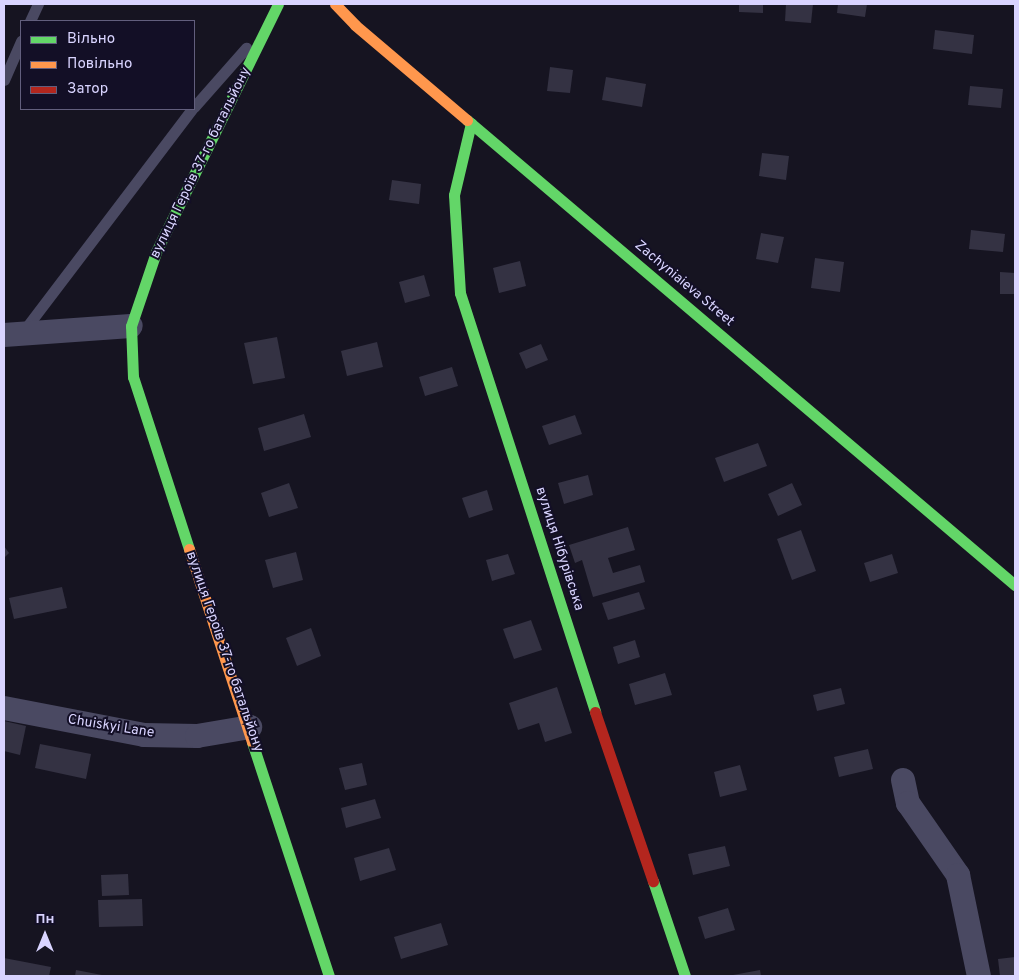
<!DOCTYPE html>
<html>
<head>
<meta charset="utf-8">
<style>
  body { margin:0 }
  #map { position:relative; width:1019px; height:980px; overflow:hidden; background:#161421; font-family:Overpass,sans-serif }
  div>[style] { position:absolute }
  .building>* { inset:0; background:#343243 }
  .lane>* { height:11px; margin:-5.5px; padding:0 5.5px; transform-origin:5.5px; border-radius:5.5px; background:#4a4962 }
  .street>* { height:24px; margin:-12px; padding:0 12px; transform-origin:12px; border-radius:12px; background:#4a4962 }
  .fast>* { height:11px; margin:-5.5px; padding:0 5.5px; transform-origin:5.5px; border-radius:5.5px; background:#63d668 }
  .slow>* { height:11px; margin:-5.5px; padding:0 5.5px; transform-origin:5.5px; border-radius:5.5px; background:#ff974d }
  .jam>* { height:11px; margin:-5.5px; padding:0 5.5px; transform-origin:5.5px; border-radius:5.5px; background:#b3261e }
  span { translate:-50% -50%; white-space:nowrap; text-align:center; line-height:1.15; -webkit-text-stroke:4px #130f26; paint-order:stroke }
  .street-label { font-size:14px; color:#d9d4ff }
  .frame { position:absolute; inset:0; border:5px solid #d9d4ff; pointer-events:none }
  .legend { position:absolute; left:20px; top:20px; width:175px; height:90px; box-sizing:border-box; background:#130f26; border:1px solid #625e7d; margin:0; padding:6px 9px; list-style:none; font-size:15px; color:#d9d4ff }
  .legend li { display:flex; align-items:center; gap:10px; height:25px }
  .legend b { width:25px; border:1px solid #625e7d }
  .north { position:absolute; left:20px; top:910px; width:50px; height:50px; -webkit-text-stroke:4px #130f26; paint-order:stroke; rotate:0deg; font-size:14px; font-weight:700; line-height:20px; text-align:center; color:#d9d4ff }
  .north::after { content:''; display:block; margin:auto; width:18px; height:22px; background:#d9d4ff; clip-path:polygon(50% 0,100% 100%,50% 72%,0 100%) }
</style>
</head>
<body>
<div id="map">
  <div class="building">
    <i style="clip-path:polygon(739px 4px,763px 4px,763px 13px,739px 12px)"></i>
    <i style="clip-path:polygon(786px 4px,813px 4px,811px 23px,785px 21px)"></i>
    <i style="clip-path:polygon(838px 4px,867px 4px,865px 17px,837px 13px)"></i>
    <i style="clip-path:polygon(935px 30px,974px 35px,972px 54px,933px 49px)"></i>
    <i style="clip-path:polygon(550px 67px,573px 70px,570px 93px,547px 91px)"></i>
    <i style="clip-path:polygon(606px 77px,646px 84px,642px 107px,602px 100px)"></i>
    <i style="clip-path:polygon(970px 86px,1003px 89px,1001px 108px,968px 105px)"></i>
    <i style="clip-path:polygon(762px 153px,789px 156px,786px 180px,759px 176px)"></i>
    <i style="clip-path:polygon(392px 180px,421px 184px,419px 204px,389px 200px)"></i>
    <i style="clip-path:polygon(971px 230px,1005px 234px,1003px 252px,969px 249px)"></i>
    <i style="clip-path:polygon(761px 233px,784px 237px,778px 263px,756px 259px)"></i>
    <i style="clip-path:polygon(815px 258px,844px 262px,840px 292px,811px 288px)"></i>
    <i style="clip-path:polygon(520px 261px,526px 286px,499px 293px,493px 268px)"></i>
    <i style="clip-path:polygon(1000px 272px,1015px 273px,1015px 294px,1000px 294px)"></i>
    <i style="clip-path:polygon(424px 275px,430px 296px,405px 303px,399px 282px)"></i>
    <i style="clip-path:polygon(277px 337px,285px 378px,253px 384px,244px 343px)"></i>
    <i style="clip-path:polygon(377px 342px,383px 367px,347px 376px,341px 351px)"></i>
    <i style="clip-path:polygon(541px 344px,548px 360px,526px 369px,519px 353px)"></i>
    <i style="clip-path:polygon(452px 367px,458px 386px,425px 396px,419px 377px)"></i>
    <i style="clip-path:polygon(304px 414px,311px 437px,264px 451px,258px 428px)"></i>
    <i style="clip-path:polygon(575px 415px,582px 434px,549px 445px,542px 426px)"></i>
    <i style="clip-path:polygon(758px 443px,767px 466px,724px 482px,715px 458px)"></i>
    <i style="clip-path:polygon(588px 475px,593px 495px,564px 504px,558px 483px)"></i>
    <i style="clip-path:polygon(289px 483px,298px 508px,269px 517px,261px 493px)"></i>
    <i style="clip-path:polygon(792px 483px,802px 505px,778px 516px,768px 494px)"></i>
    <i style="clip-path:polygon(487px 490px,493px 510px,469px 518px,462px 498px)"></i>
    <i style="clip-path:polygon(628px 527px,635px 550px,608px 558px,613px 573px,640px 565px,645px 582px,593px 597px,582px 560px,575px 563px,569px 545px)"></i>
    <i style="clip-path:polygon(801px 530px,816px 571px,792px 580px,777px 539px)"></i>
    <i style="clip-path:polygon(4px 546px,9px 553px,4px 558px)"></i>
    <i style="clip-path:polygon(296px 552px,303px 580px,273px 588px,265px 560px)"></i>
    <i style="clip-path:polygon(508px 554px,515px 574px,492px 581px,486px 560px)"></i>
    <i style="clip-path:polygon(892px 554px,898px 573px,870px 582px,864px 563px)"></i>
    <i style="clip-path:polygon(62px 587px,67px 608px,14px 619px,9px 598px)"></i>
    <i style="clip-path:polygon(639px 592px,645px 609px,608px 620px,602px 603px)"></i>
    <i style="clip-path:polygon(531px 620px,542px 650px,514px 659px,503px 629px)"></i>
    <i style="clip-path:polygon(311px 628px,321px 656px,297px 666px,286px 638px)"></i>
    <i style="clip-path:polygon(635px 640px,640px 657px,618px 664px,613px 647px)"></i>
    <i style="clip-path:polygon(665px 673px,672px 695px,635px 705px,629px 684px)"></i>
    <i style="clip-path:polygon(557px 687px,572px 733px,545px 742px,539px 723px,518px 730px,509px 703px)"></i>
    <i style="clip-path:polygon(841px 688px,845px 704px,817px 711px,813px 695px)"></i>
    <i style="clip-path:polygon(4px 721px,26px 726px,20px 755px,4px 751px)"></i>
    <i style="clip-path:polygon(40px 744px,91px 754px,86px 779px,35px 768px)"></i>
    <i style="clip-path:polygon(868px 749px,873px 769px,839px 777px,834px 757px)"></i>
    <i style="clip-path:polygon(362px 763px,367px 785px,345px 790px,339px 768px)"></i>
    <i style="clip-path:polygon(740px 765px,747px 790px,720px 797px,714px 772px)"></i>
    <i style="clip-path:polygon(375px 799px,381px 818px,346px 828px,341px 808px)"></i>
    <i style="clip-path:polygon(725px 846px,730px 866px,693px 875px,688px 854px)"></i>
    <i style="clip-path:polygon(389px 848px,396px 870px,360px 881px,354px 858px)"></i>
    <i style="clip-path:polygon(128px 874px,129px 895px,102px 896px,101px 875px)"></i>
    <i style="clip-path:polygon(142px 899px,143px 926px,99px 927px,98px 900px)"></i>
    <i style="clip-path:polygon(728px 908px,735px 930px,705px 939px,698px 917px)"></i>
    <i style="clip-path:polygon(441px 923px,448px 945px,401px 959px,394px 937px)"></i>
    <i style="clip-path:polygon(1015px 957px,1015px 976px,1000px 976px,998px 959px)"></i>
    <i style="clip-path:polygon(4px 958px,51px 967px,49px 976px,4px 976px)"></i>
    <i style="clip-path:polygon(76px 970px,102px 975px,102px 976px,75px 976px)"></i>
    <i style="clip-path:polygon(760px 970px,761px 976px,733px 976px,733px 975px)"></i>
  </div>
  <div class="lane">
    <i style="left:30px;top:21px;width:19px;rotate:-65deg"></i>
    <i style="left:4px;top:80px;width:43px;rotate:-66.4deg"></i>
    <i style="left:194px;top:107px;width:79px;rotate:-48.6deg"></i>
    <i style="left:22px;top:333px;width:281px;rotate:-52.8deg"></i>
  </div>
  <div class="street">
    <i style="left:4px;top:335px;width:127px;rotate:-4.1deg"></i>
    <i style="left:4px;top:708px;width:143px;rotate:10.9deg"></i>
    <i style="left:144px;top:735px;width:53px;rotate:1.1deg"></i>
    <i style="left:197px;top:736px;width:54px;rotate:-9.6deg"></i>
    <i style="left:903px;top:780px;width:24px;rotate:78deg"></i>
    <i style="left:908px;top:803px;width:88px;rotate:55.2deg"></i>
    <i style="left:958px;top:875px;width:103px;rotate:78.3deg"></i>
  </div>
  <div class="fast">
    <i style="left:467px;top:120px;width:719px;rotate:40.32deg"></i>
    <i style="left:471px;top:123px;width:74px;rotate:103.3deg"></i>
    <i style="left:454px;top:195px;width:98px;rotate:86.5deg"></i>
    <i style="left:460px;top:293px;width:440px;rotate:72.1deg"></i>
    <i style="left:189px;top:549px;width:181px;rotate:-108deg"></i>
    <i style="left:133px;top:377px;width:51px;rotate:-92.2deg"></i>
    <i style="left:131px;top:326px;width:78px;rotate:-71.3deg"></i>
    <i style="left:156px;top:252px;width:276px;rotate:-63.8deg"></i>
    <i style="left:252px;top:742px;width:246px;rotate:71.8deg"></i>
    <i style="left:653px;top:881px;width:100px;rotate:71.4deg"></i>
  </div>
  <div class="slow">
    <i style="left:335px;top:4px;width:29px;rotate:46deg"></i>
    <i style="left:355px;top:25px;width:147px;rotate:40.3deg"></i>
    <i style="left:189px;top:549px;width:203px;rotate:71.9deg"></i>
  </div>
  <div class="jam">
    <i style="left:595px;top:712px;width:179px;rotate:71.1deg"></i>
  </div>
  <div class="street-label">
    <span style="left:201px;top:163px;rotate:-64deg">вулиця Героїв 37-го батальйону</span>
    <span style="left:684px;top:284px;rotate:40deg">Zachyniaieva Street</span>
    <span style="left:559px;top:549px;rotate:72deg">вулиця Нібурівська</span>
    <span style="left:224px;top:652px;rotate:71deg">вулиця Героїв 37-го батальйону</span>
    <span style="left:111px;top:727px;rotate:9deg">Chuiskyi Lane</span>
  </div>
  <div class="frame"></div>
  <ul class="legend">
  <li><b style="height:6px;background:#63d668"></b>Вільно</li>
  <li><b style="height:6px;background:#ff974d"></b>Повільно</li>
  <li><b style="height:6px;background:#b3261e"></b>Затор</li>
  </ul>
  <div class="north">Пн</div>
</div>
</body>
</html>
